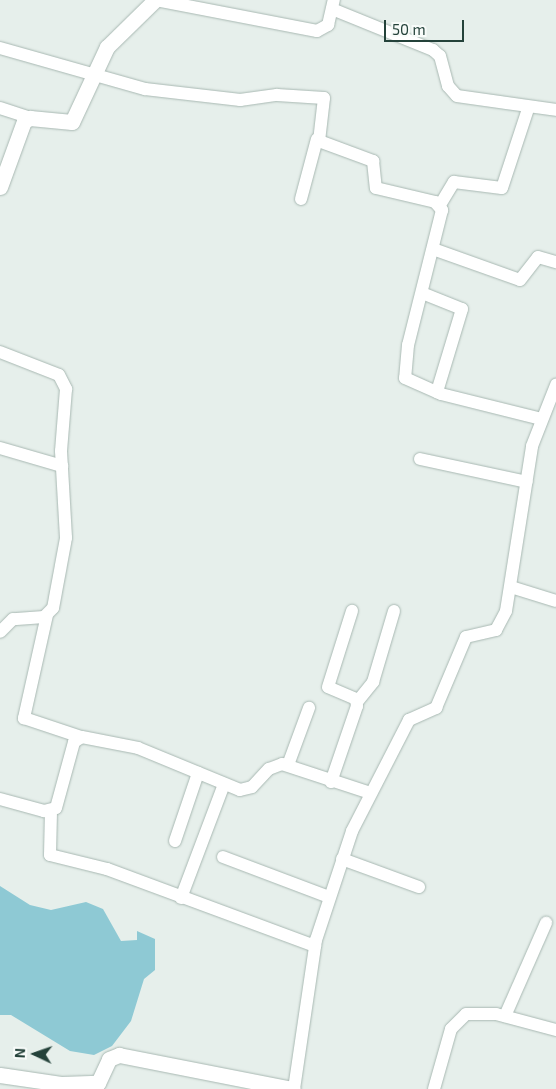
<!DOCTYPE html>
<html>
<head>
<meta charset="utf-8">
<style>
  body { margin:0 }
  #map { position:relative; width:556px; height:1089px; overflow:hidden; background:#e6efeb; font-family:"Exo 2",sans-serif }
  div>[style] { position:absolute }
  .water>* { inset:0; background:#8ec9d4 }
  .roads { filter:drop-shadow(0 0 1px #a8b8b2) drop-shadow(0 0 1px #a8b8b2) }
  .minor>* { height:12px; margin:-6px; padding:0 6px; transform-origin:6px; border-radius:6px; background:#fff }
  .tertiary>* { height:15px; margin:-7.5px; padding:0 7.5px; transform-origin:7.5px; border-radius:7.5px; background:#fff }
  span { translate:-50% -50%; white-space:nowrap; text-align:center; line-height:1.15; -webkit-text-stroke:4.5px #f7fbf9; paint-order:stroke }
  .north { position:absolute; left:10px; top:1029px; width:50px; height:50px; -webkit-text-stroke:4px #f7fbf9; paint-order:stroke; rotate:273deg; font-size:14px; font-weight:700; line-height:20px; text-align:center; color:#24423a }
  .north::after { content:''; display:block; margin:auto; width:18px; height:22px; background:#24423a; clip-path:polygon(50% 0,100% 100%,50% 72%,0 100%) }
  .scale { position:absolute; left:384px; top:20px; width:80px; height:22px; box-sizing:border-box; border:2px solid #24423a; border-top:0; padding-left:6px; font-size:15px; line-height:18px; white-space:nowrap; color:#24423a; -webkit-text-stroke:4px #f7fbf9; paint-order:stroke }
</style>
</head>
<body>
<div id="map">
  <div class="water">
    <i style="clip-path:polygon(0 886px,30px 905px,51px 910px,86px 902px,103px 909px,121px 941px,137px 940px,137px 931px,155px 939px,155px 970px,144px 979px,131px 1021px,112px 1046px,94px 1055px,70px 1051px,11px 1015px,0 1015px)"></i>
  </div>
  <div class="roads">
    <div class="minor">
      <i style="left:156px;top:0;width:164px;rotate:10.9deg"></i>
      <i style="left:317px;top:31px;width:13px;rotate:-29deg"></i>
      <i style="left:328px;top:25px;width:26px;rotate:-77deg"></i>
      <i style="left:332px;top:9px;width:109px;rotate:22.1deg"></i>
      <i style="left:433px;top:50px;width:9px;rotate:41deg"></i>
      <i style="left:440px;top:56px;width:31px;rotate:75deg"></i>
      <i style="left:448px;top:86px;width:13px;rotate:48deg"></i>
      <i style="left:457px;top:96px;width:100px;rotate:8deg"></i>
      <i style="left:0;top:48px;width:151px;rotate:15.8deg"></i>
      <i style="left:145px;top:89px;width:96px;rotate:6.6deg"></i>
      <i style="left:240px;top:100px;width:37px;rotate:-8deg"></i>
      <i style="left:277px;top:95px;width:47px;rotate:3.7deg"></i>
      <i style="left:324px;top:98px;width:43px;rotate:96.6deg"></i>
      <i style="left:319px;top:141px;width:58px;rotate:20.3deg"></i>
      <i style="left:373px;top:161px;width:27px;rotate:84deg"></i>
      <i style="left:376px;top:188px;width:61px;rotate:13.3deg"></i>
      <i style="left:435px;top:202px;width:11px;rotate:49deg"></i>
      <i style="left:442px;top:210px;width:139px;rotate:104.1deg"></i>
      <i style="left:408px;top:345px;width:33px;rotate:95deg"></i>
      <i style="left:405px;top:378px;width:39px;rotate:24deg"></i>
      <i style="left:441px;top:394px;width:103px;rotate:14deg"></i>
      <i style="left:0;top:108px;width:32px;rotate:18deg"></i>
      <i style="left:301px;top:199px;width:62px;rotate:-75.1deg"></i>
      <i style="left:440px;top:205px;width:27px;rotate:-59deg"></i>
      <i style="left:454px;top:182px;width:48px;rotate:7.1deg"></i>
      <i style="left:502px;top:188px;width:83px;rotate:-71.8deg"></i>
      <i style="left:433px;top:249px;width:92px;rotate:19.6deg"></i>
      <i style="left:520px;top:280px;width:29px;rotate:-52deg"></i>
      <i style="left:538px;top:257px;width:19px;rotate:16deg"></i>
      <i style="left:422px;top:293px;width:43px;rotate:21.8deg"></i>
      <i style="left:462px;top:309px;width:87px;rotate:106.8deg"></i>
      <i style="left:0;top:352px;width:63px;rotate:21.3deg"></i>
      <i style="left:59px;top:375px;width:16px;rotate:63deg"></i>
      <i style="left:66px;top:389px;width:62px;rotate:94.6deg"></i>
      <i style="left:61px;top:451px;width:87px;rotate:86.7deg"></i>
      <i style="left:66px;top:538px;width:71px;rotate:100.5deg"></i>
      <i style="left:53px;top:608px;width:13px;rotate:135deg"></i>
      <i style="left:44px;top:617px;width:31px;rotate:176deg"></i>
      <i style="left:13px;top:619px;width:18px;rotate:135deg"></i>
      <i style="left:0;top:448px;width:65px;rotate:16.2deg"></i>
      <i style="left:420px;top:459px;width:109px;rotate:12.1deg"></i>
      <i style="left:511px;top:587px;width:47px;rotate:17.3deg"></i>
      <i style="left:47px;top:615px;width:106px;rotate:102.6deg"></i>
      <i style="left:24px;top:718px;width:60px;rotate:18.4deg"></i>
      <i style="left:357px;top:702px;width:26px;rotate:-51deg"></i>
      <i style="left:373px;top:682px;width:74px;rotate:-73.5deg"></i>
      <i style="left:288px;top:765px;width:61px;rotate:-69.8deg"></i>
      <i style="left:331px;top:782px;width:80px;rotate:-71.1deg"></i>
      <i style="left:357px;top:706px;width:7px;rotate:-98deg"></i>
      <i style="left:356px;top:699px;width:30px;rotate:-157deg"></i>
      <i style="left:328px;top:687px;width:80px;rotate:-72.5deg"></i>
      <i style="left:0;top:799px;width:46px;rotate:15.3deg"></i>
      <i style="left:44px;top:811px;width:12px;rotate:-14deg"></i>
      <i style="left:56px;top:808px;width:68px;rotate:-74.7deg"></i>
      <i style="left:74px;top:742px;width:9px;rotate:-32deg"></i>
      <i style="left:82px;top:737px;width:57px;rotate:11.1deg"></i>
      <i style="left:138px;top:748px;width:110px;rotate:22.4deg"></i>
      <i style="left:240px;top:790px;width:12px;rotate:-14deg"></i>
      <i style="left:252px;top:787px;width:25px;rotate:-47deg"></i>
      <i style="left:269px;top:769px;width:14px;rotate:-21deg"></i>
      <i style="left:282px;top:764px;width:93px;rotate:18.2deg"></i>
      <i style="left:51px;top:811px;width:44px;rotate:91.3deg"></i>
      <i style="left:50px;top:855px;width:59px;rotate:13.8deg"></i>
      <i style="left:107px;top:869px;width:222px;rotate:20.3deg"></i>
      <i style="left:175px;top:841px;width:72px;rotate:-71.3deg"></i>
      <i style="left:223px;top:857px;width:113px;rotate:20.7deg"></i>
      <i style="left:342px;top:859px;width:82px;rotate:20deg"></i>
      <i style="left:181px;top:898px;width:122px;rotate:-69.3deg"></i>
      <i style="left:505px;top:1016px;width:102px;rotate:-66.2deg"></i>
      <i style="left:294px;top:1089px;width:151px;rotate:-81.6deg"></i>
      <i style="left:316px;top:940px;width:115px;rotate:-71.7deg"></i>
      <i style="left:352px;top:831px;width:125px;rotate:-62.8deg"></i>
      <i style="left:409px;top:720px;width:30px;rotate:-24deg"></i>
      <i style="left:436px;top:708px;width:77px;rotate:-67.1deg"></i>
      <i style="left:466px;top:637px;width:31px;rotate:-13deg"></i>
      <i style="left:496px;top:630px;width:21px;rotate:-62deg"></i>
      <i style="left:506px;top:611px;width:167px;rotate:-81deg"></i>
      <i style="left:532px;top:446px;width:66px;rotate:-68.5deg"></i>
      <i style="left:434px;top:1089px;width:62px;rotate:-74.2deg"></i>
      <i style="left:451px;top:1029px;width:21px;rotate:-45deg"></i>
      <i style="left:466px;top:1014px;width:30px"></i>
      <i style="left:496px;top:1014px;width:62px;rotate:14.9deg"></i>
    </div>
    <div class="tertiary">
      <i style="left:0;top:187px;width:70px;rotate:-70deg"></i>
      <i style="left:24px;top:121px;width:7px;rotate:-27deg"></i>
      <i style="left:30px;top:118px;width:42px;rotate:5.4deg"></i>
      <i style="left:72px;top:122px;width:83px;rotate:-65deg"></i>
      <i style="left:107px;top:47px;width:67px;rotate:-44.4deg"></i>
      <i style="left:0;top:1075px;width:63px;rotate:8.3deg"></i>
      <i style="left:62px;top:1084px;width:36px;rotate:-2deg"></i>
      <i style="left:98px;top:1083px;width:26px;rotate:-65deg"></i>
      <i style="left:109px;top:1059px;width:11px;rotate:-22deg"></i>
      <i style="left:119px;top:1055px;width:177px;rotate:11.1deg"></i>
    </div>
  </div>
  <div class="north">N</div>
  <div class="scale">50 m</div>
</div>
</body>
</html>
